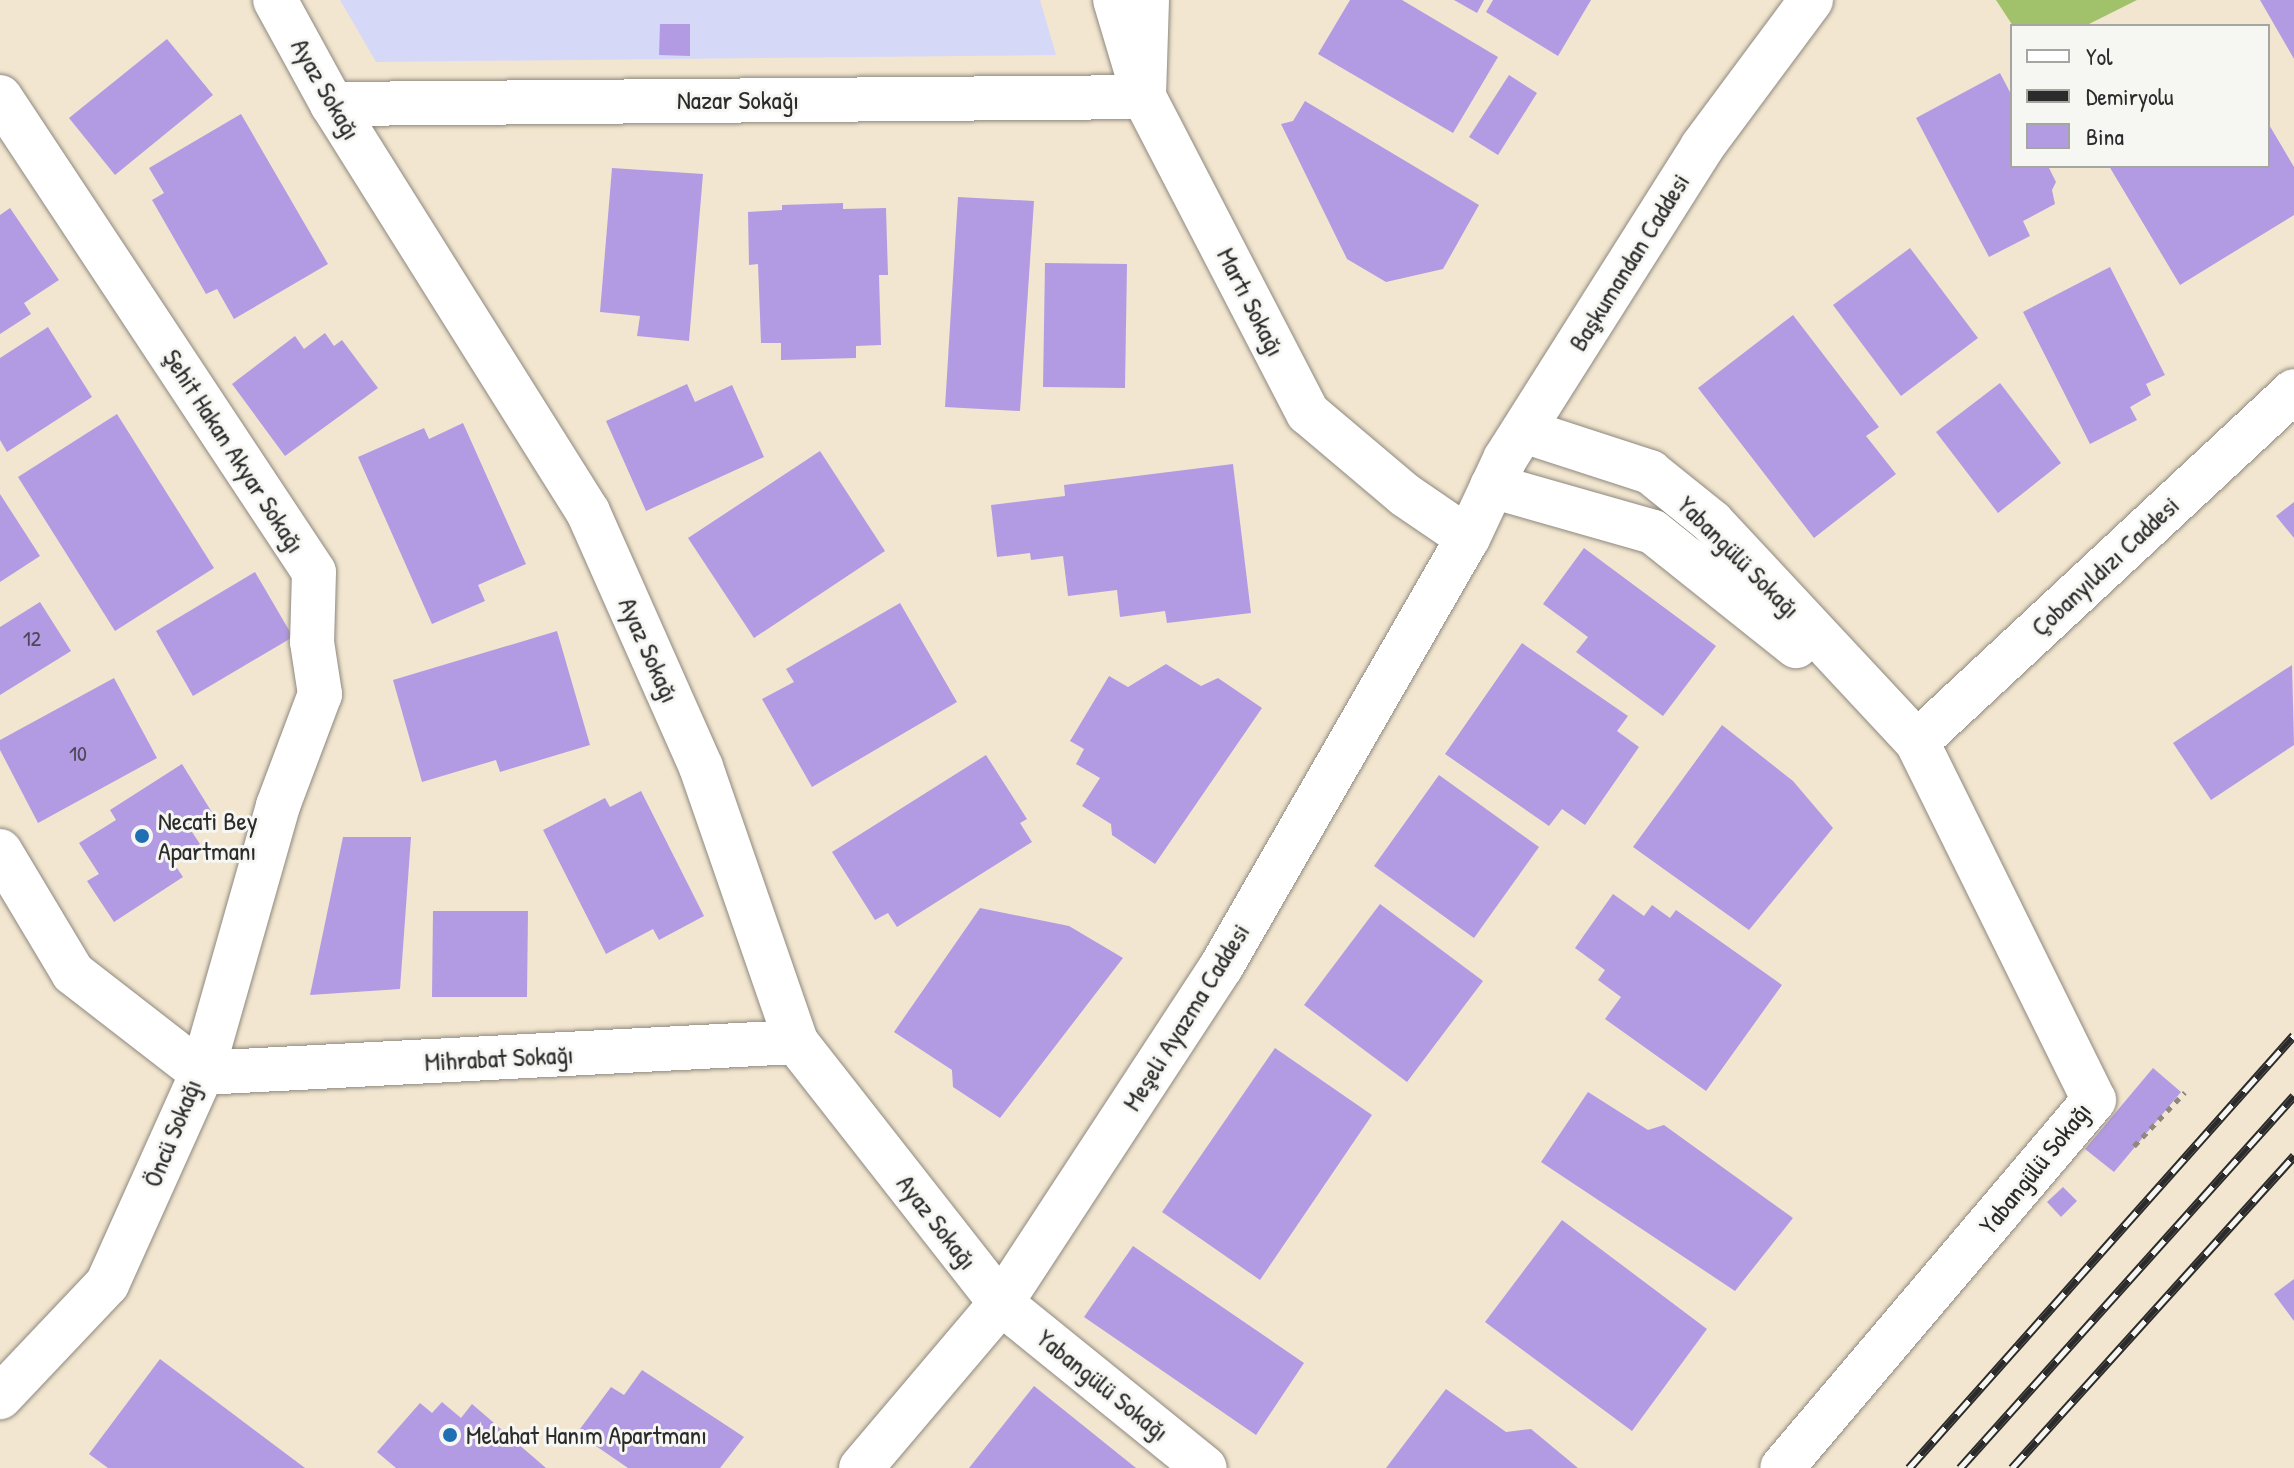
<!DOCTYPE html>
<html>
<head>
<meta charset="utf-8">
<style>
  body { margin:0 }
  #map { position:relative; width:2294px; height:1468px; overflow:hidden; background:#f2e6d0; font-family:"Patrick Hand",sans-serif }
  div>[style] { position:absolute }
  .built>* { inset:0; background:#d6d8f8 }
  .green>* { inset:0; background:#a1c26b }
  .building>* { inset:0; background:#b29be3 }
  .path>* { height:5px; margin-top:-2.5px; transform-origin:0; background:repeating-linear-gradient(90deg,#8e887e 0 6px,transparent 0 12px) }
  .roads { filter:drop-shadow(0 0 2px #8e887e) drop-shadow(0 0 2px #8e887e) }
  .minor>* { height:44px; margin:-22px; padding:0 22px; transform-origin:22px; border-radius:22px; background:#fff }
  .tertiary>* { height:44px; margin:-22px; padding:0 22px; transform-origin:22px; border-radius:22px; background:#fff }
  .rail>* { height:9px; margin-top:-4.5px; transform-origin:0; background:repeating-linear-gradient(90deg,#f6f6f2 0 18px,#2b2b2b 0 36px); box-sizing:border-box; border-block:2px solid #2b2b2b }
  .dots>* { width:22px; height:22px; translate:-50% -50%; box-sizing:border-box; border:4px solid #f6f6f2; border-radius:50% }
  span { translate:-50% -50%; white-space:nowrap; text-align:center; line-height:1.15; -webkit-text-stroke:6px #f6f6f2; paint-order:stroke }
  .number-label { font-size:22px; color:#4d4759 }
  .number-label span { -webkit-text-stroke-width:0 }
  .street-label { font-size:26px; color:#2b2b2b }
  .poi-label { font-size:26px; color:#2b2b2b }
  .left { translate:0 -50%; text-align:left }
  .legend { position:absolute; left:2010px; top:24px; width:260px; height:144px; box-sizing:border-box; background:#f6f6f2; border:2px solid #a5a5a2; margin:0; padding:10px 14px; list-style:none; font-size:24px; color:#2b2b2b }
  .legend li { display:flex; align-items:center; gap:16px; height:40px }
  .legend b { width:40px; border:2px solid #a5a5a2 }
</style>
</head>
<body>
<div id="map">
  <div class="built">
    <i style="clip-path:polygon(340px 0,1040px 0,1056px 55px,376px 62px)"></i>
  </div>
  <div class="green">
    <i style="clip-path:polygon(1996px 0,2137px 0,2085px 26px,2013px 26px)"></i>
  </div>
  <div class="building">
    <i style="clip-path:polygon(1350px 0,1402px 0,1498px 57px,1453px 133px,1318px 54px)"></i>
    <i style="clip-path:polygon(1454px 0,1484px 0,1477px 13px)"></i>
    <i style="clip-path:polygon(1493px 0,1591px 0,1558px 56px,1486px 12px)"></i>
    <i style="clip-path:polygon(2260px 0,2294px 0,2294px 59px)"></i>
    <i style="clip-path:polygon(660px 24px,690px 24px,690px 56px,659px 55px)"></i>
    <i style="clip-path:polygon(167px 39px,213px 95px,115px 175px,69px 118px)"></i>
    <i style="clip-path:polygon(2000px 73px,2012px 96px,2012px 166px,2048px 166px,2056px 182px,2052px 190px,2055px 204px,2023px 221px,2030px 236px,1989px 257px,1916px 118px)"></i>
    <i style="clip-path:polygon(1509px 75px,1537px 93px,1498px 155px,1469px 137px)"></i>
    <i style="clip-path:polygon(1305px 101px,1479px 205px,1443px 269px,1386px 282px,1347px 259px,1281px 124px,1293px 121px)"></i>
    <i style="clip-path:polygon(241px 114px,328px 264px,234px 319px,217px 289px,206px 294px,152px 200px,164px 193px,149px 168px)"></i>
    <i style="clip-path:polygon(2268px 123px,2294px 167px,2294px 215px,2180px 285px,2109px 166px,2268px 166px)"></i>
    <i style="clip-path:polygon(612px 168px,703px 174px,689px 341px,637px 336px,640px 316px,600px 312px)"></i>
    <i style="clip-path:polygon(958px 197px,1034px 201px,1020px 411px,945px 407px)"></i>
    <i style="clip-path:polygon(843px 203px,843px 209px,886px 208px,888px 275px,879px 275px,881px 345px,856px 346px,856px 358px,781px 360px,781px 343px,761px 343px,758px 264px,749px 265px,748px 212px,782px 210px,782px 205px)"></i>
    <i style="clip-path:polygon(10px 208px,59px 280px,24px 303px,31px 314px,0 334px,0 215px)"></i>
    <i style="clip-path:polygon(1910px 248px,1978px 338px,1901px 396px,1833px 305px)"></i>
    <i style="clip-path:polygon(1045px 263px,1127px 264px,1125px 388px,1043px 387px)"></i>
    <i style="clip-path:polygon(2110px 267px,2165px 375px,2146px 384px,2151px 395px,2130px 407px,2137px 420px,2090px 444px,2023px 312px)"></i>
    <i style="clip-path:polygon(1793px 315px,1879px 427px,1866px 436px,1896px 474px,1814px 538px,1698px 388px)"></i>
    <i style="clip-path:polygon(48px 327px,92px 397px,7px 452px,0 440px,0 358px)"></i>
    <i style="clip-path:polygon(325px 333px,334px 346px,342px 340px,378px 388px,285px 456px,232px 384px,295px 336px,304px 349px)"></i>
    <i style="clip-path:polygon(2000px 383px,2061px 463px,1998px 513px,1936px 432px)"></i>
    <i style="clip-path:polygon(687px 384px,695px 402px,732px 385px,764px 457px,646px 511px,606px 421px)"></i>
    <i style="clip-path:polygon(117px 414px,214px 568px,115px 631px,18px 477px)"></i>
    <i style="clip-path:polygon(463px 423px,526px 564px,478px 585px,485px 601px,432px 624px,358px 457px,424px 428px,429px 439px)"></i>
    <i style="clip-path:polygon(820px 451px,885px 551px,754px 638px,688px 538px)"></i>
    <i style="clip-path:polygon(1233px 464px,1251px 613px,1167px 623px,1165px 611px,1120px 617px,1117px 590px,1068px 596px,1063px 556px,1031px 560px,1030px 553px,997px 557px,991px 505px,1065px 496px,1064px 485px)"></i>
    <i style="clip-path:polygon(0 494px,40px 556px,0 582px)"></i>
    <i style="clip-path:polygon(2294px 502px,2294px 538px,2276px 516px)"></i>
    <i style="clip-path:polygon(1584px 548px,1716px 646px,1663px 716px,1576px 652px,1588px 637px,1543px 604px)"></i>
    <i style="clip-path:polygon(255px 572px,293px 637px,193px 696px,156px 631px)"></i>
    <i style="clip-path:polygon(40px 602px,71px 651px,0 695px,0 627px)"></i>
    <i style="clip-path:polygon(900px 603px,957px 702px,812px 787px,762px 699px,794px 682px,786px 669px)"></i>
    <i style="clip-path:polygon(557px 631px,590px 745px,500px 772px,496px 760px,422px 782px,393px 680px)"></i>
    <i style="clip-path:polygon(1522px 643px,1628px 716px,1617px 731px,1639px 747px,1585px 825px,1562px 809px,1549px 826px,1445px 754px)"></i>
    <i style="clip-path:polygon(1166px 664px,1201px 686px,1218px 678px,1262px 708px,1155px 864px,1112px 835px,1111px 824px,1082px 806px,1100px 778px,1076px 764px,1084px 749px,1070px 741px,1109px 676px,1128px 687px)"></i>
    <i style="clip-path:polygon(2292px 665px,2294px 745px,2211px 800px,2173px 743px)"></i>
    <i style="clip-path:polygon(114px 678px,157px 758px,38px 823px,0 750px,0 740px)"></i>
    <i style="clip-path:polygon(1722px 725px,1793px 781px,1833px 828px,1749px 930px,1633px 847px)"></i>
    <i style="clip-path:polygon(986px 755px,1027px 819px,1020px 823px,1032px 842px,897px 927px,888px 913px,875px 920px,832px 852px)"></i>
    <i style="clip-path:polygon(182px 764px,213px 814px,190px 829px,200px 844px,173px 862px,183px 877px,114px 922px,87px 881px,99px 874px,79px 843px,116px 820px,110px 810px)"></i>
    <i style="clip-path:polygon(1439px 775px,1539px 847px,1474px 938px,1374px 866px)"></i>
    <i style="clip-path:polygon(641px 791px,704px 916px,659px 940px,653px 929px,606px 954px,543px 830px,605px 798px,610px 807px)"></i>
    <i style="clip-path:polygon(343px 837px,411px 837px,400px 989px,310px 995px)"></i>
    <i style="clip-path:polygon(1613px 894px,1644px 916px,1652px 905px,1670px 918px,1676px 910px,1782px 985px,1706px 1091px,1605px 1019px,1621px 997px,1598px 980px,1605px 970px,1575px 948px)"></i>
    <i style="clip-path:polygon(1380px 904px,1483px 981px,1407px 1082px,1304px 1005px)"></i>
    <i style="clip-path:polygon(980px 908px,1069px 926px,1123px 958px,1000px 1118px,953px 1087px,952px 1070px,894px 1032px)"></i>
    <i style="clip-path:polygon(433px 911px,528px 911px,527px 997px,432px 997px)"></i>
    <i style="clip-path:polygon(1275px 1048px,1372px 1115px,1260px 1280px,1162px 1212px)"></i>
    <i style="clip-path:polygon(2153px 1068px,2181px 1092px,2114px 1172px,2085px 1149px)"></i>
    <i style="clip-path:polygon(1588px 1092px,1648px 1130px,1664px 1125px,1793px 1218px,1735px 1291px,1541px 1162px)"></i>
    <i style="clip-path:polygon(2063px 1187px,2077px 1201px,2061px 1217px,2047px 1202px)"></i>
    <i style="clip-path:polygon(1562px 1220px,1707px 1329px,1632px 1431px,1485px 1322px)"></i>
    <i style="clip-path:polygon(1133px 1246px,1304px 1363px,1256px 1435px,1084px 1317px)"></i>
    <i style="clip-path:polygon(2294px 1279px,2294px 1321px,2274px 1294px)"></i>
    <i style="clip-path:polygon(160px 1359px,305px 1468px,108px 1468px,89px 1454px)"></i>
    <i style="clip-path:polygon(642px 1370px,744px 1437px,720px 1468px,628px 1468px,577px 1433px,611px 1387px,624px 1395px)"></i>
    <i style="clip-path:polygon(1034px 1386px,1136px 1468px,969px 1468px)"></i>
    <i style="clip-path:polygon(1446px 1389px,1506px 1432px,1531px 1429px,1578px 1468px,1386px 1468px)"></i>
    <i style="clip-path:polygon(442px 1402px,461px 1418px,472px 1404px,546px 1468px,396px 1468px,377px 1452px,420px 1403px,432px 1413px)"></i>
  </div>
  <div class="path">
    <i style="left:2134px;top:1146px;width:74px;rotate:-46.6deg"></i>
  </div>
  <div class="roads">
    <div class="minor">
      <i style="left:275px;top:0;width:119px;rotate:61.3deg"></i>
      <i style="left:332px;top:104px;width:482px;rotate:57.9deg"></i>
      <i style="left:588px;top:512px;width:279px;rotate:66.1deg"></i>
      <i style="left:701px;top:767px;width:291px;rotate:70.9deg"></i>
      <i style="left:796px;top:1042px;width:332px;rotate:51.9deg"></i>
      <i style="left:1001px;top:1303px;width:262px;rotate:39deg"></i>
      <i style="left:0;top:97px;width:569px;rotate:56.53deg"></i>
      <i style="left:314px;top:572px;width:70px;rotate:91.6deg"></i>
      <i style="left:312px;top:642px;width:53px;rotate:81.3deg"></i>
      <i style="left:320px;top:694px;width:120px;rotate:110.6deg"></i>
      <i style="left:278px;top:806px;width:278px;rotate:105.9deg"></i>
      <i style="left:202px;top:1073px;width:595px;rotate:-2.99deg"></i>
      <i style="left:332px;top:104px;width:812px;rotate:-0.49deg"></i>
      <i style="left:1144px;top:97px;width:101px;rotate:-106.6deg"></i>
      <i style="left:1524px;top:431px;width:133px;rotate:18deg"></i>
      <i style="left:1650px;top:472px;width:80px;rotate:38.9deg"></i>
      <i style="left:1712px;top:522px;width:301px;rotate:47deg"></i>
      <i style="left:1917px;top:742px;width:399px;rotate:63.7deg"></i>
      <i style="left:2094px;top:1100px;width:482px;rotate:130.3deg"></i>
      <i style="left:1492px;top:486px;width:167px;rotate:15.9deg"></i>
      <i style="left:1653px;top:532px;width:183px;rotate:38.6deg"></i>
      <i style="left:1917px;top:742px;width:515px;rotate:-42.95deg"></i>
      <i style="left:0;top:851px;width:142px;rotate:59.1deg"></i>
      <i style="left:73px;top:973px;width:163px;rotate:37.8deg"></i>
      <i style="left:202px;top:1073px;width:231px;rotate:114.2deg"></i>
      <i style="left:107px;top:1284px;width:156px;rotate:133.4deg"></i>
    </div>
    <div class="tertiary">
      <i style="left:1147px;top:0;width:97px;rotate:91.8deg"></i>
      <i style="left:1144px;top:97px;width:356px;rotate:62.6deg"></i>
      <i style="left:1308px;top:413px;width:127px;rotate:40.2deg"></i>
      <i style="left:1405px;top:495px;width:76px;rotate:34.3deg"></i>
      <i style="left:861px;top:1468px;width:216px;rotate:-49.7deg"></i>
      <i style="left:1001px;top:1303px;width:402px;rotate:-56.8deg"></i>
      <i style="left:1221px;top:967px;width:495px;rotate:-60.1deg"></i>
      <i style="left:1468px;top:538px;width:87px;rotate:-64.9deg"></i>
      <i style="left:1505px;top:459px;width:369px;rotate:-57.7deg"></i>
      <i style="left:1702px;top:147px;width:183px;rotate:-53.4deg"></i>
    </div>
  </div>
  <div class="rail">
    <i style="left:1909px;top:1468px;width:579px;rotate:-48.36deg"></i>
    <i style="left:1960px;top:1468px;width:500px;rotate:-48.1deg"></i>
    <i style="left:2012px;top:1468px;width:421px;rotate:-47.9deg"></i>
  </div>
  <div class="dots">
    <i style="left:142px;top:836px;background:#1f6fb2"></i>
    <i style="left:450px;top:1435px;background:#1f6fb2"></i>
  </div>
  <div class="number-label">
    <span style="left:32px;top:639px">12</span>
    <span style="left:78px;top:754px">10</span>
  </div>
  <div class="street-label">
    <span style="left:326px;top:89px;rotate:60deg">Ayaz Sokağı</span>
    <span style="left:738px;top:100px">Nazar Sokağı</span>
    <span style="left:1629px;top:262px;rotate:-58deg">Başkumandan Caddesi</span>
    <span style="left:1251px;top:302px;rotate:63deg">Martı Sokağı</span>
    <span style="left:234px;top:451px;rotate:57deg">Şehit Hakan Akyar Sokağı</span>
    <span style="left:1739px;top:557px;rotate:45deg">Yabangülü Sokağı</span>
    <span style="left:2105px;top:566px;rotate:-43deg">Çobanyıldızı Caddesi</span>
    <span style="left:649px;top:650px;rotate:66deg">Ayaz Sokağı</span>
    <span style="left:1186px;top:1017px;rotate:-58deg">Meşeli Ayazma Caddesi</span>
    <span style="left:499px;top:1058px;rotate:-3deg">Mihrabat Sokağı</span>
    <span style="left:172px;top:1133px;rotate:-68deg">Öncü Sokağı</span>
    <span style="left:2035px;top:1168px;rotate:-51deg">Yabangülü Sokağı</span>
    <span style="left:937px;top:1222px;rotate:52deg">Ayaz Sokağı</span>
    <span style="left:1103px;top:1385px;rotate:39deg">Yabangülü Sokağı</span>
  </div>
  <div class="poi-label">
    <span class="left" style="left:158px;top:836px">Necati Bey<br>Apartmanı</span>
    <span class="left" style="left:466px;top:1435px">Melahat Hanım Apartmanı</span>
  </div>
  <ul class="legend">
  <li><b style="height:10px;background:#fff"></b>Yol</li>
  <li><b style="height:10px;background:#2b2b2b"></b>Demiryolu</li>
  <li><b style="height:22px;background:#b29be3"></b>Bina</li>
  </ul>
</div>
</body>
</html>
